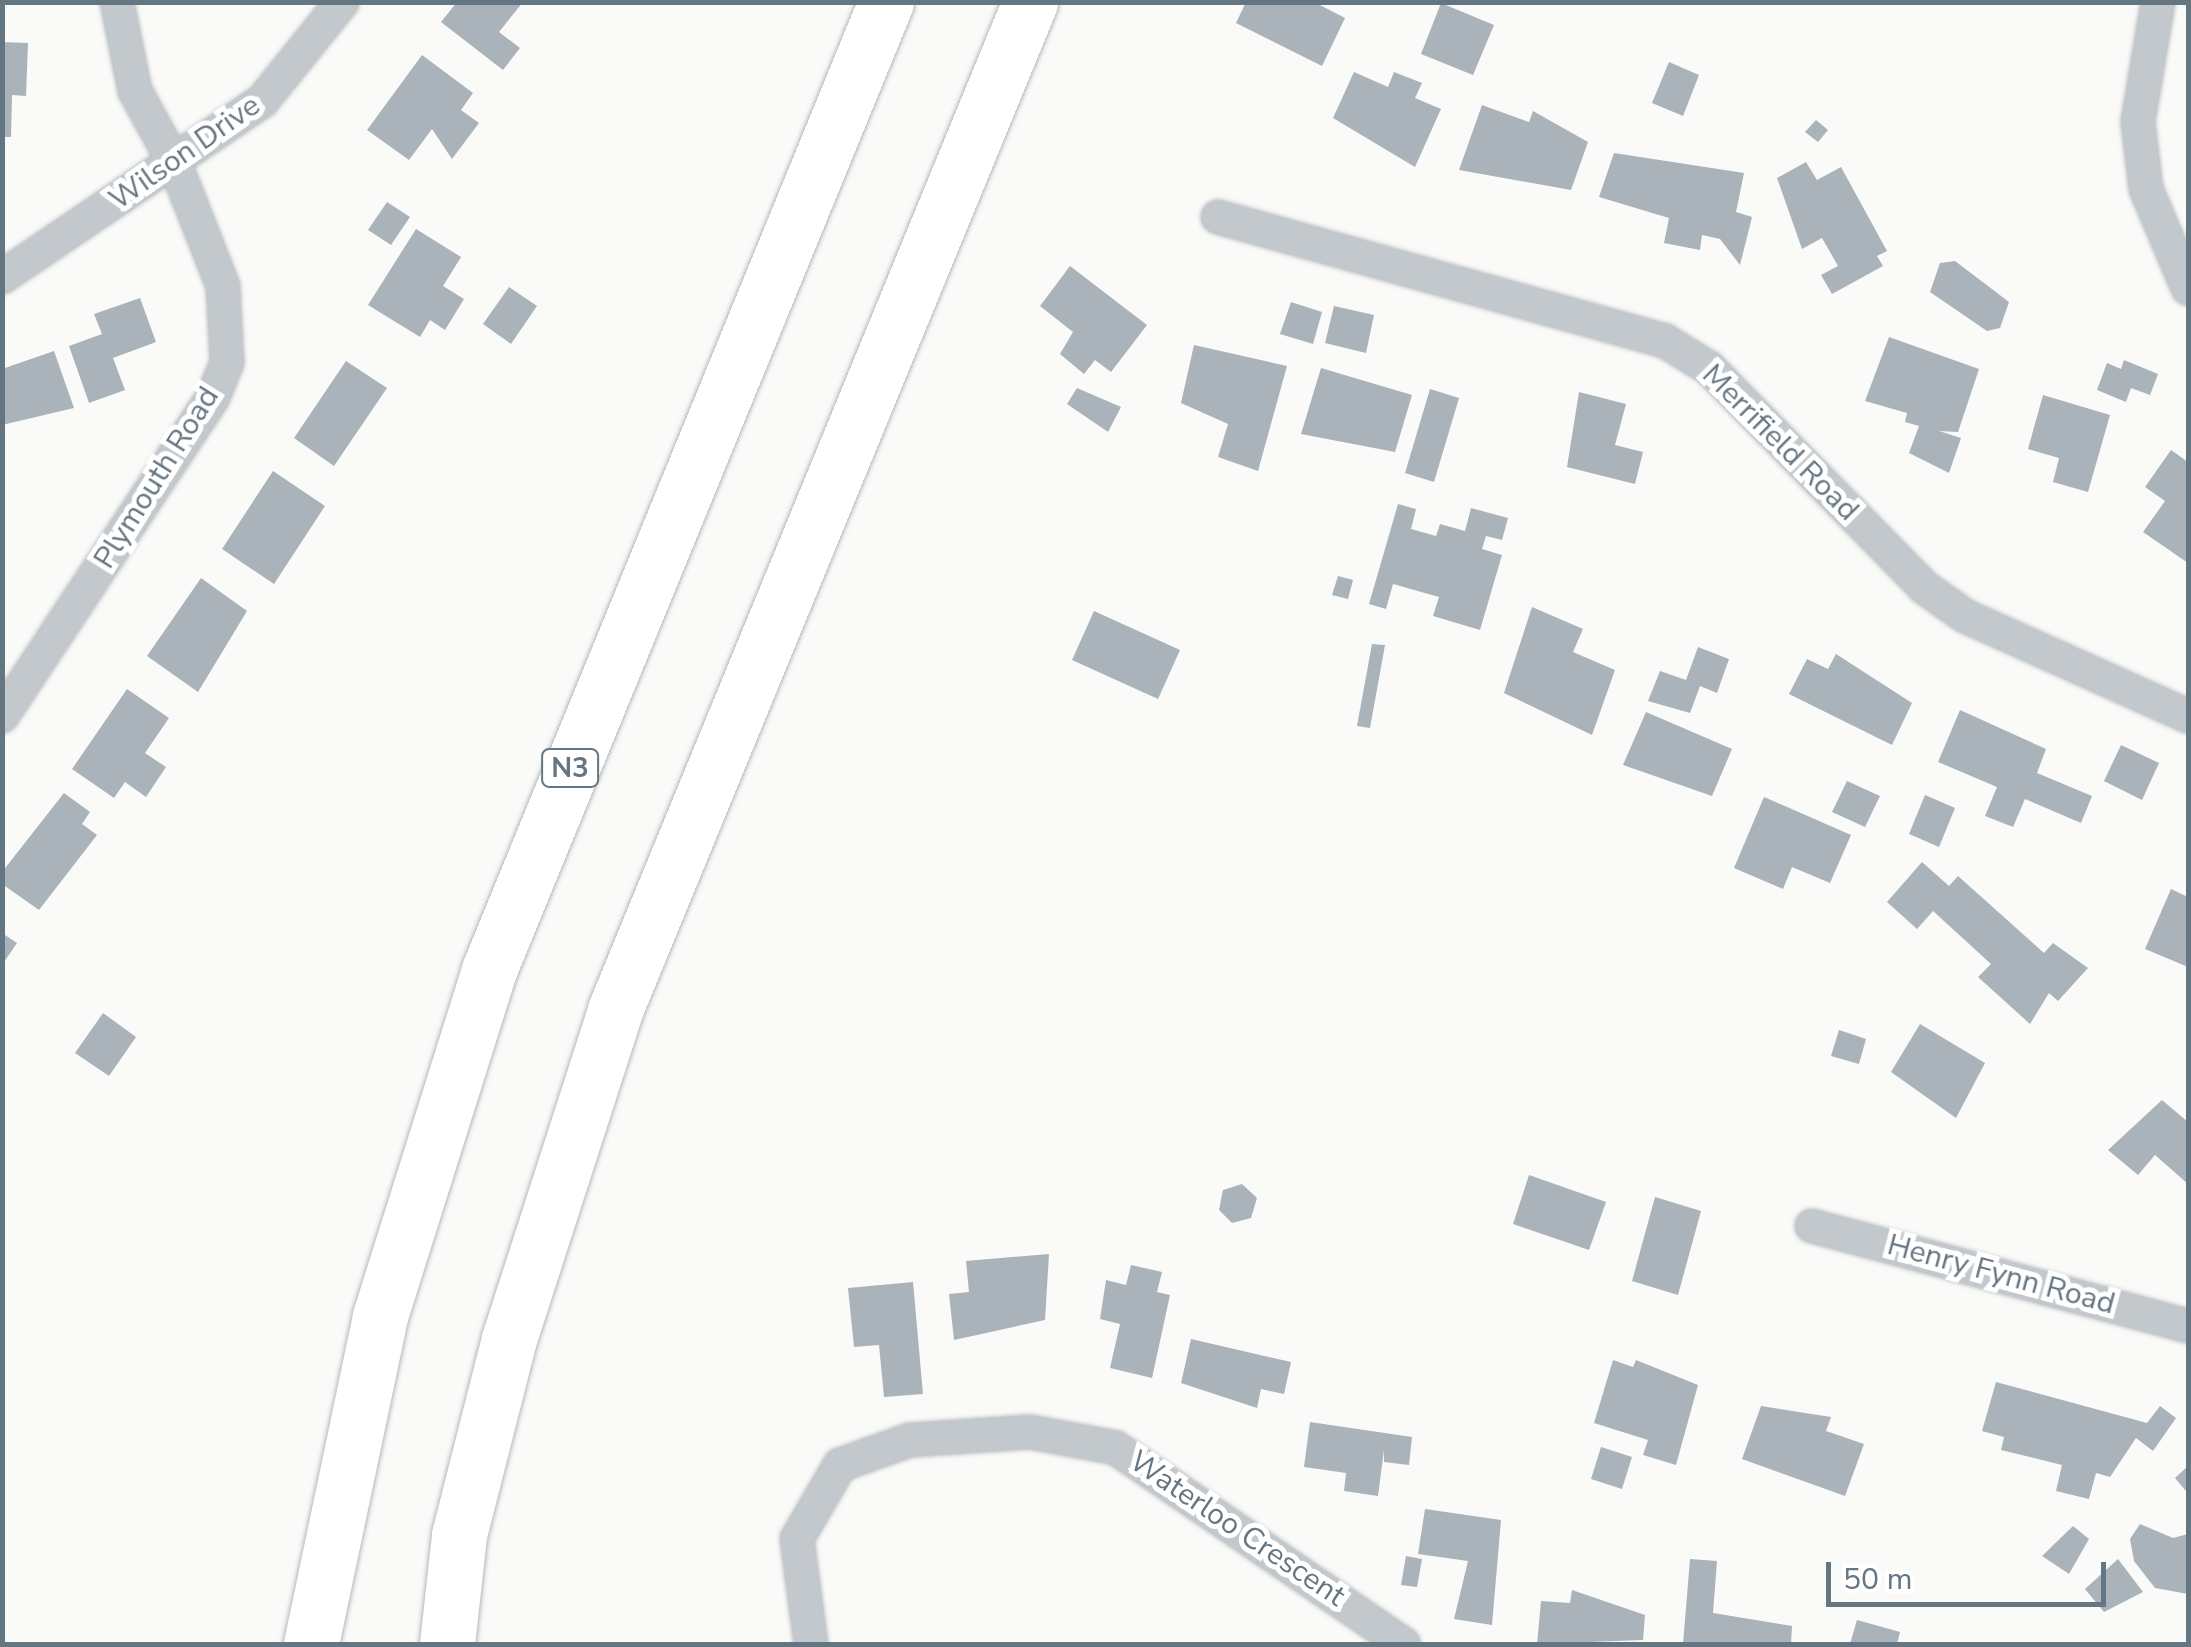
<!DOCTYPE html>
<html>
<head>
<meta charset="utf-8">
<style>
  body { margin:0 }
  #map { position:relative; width:2191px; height:1647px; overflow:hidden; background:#fafaf8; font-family:"Nunito Sans",sans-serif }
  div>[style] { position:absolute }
  .building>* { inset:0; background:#aab3b9 }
  .roads { filter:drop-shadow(0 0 2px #b4b9bd) drop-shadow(0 0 2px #b4b9bd) }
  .minor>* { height:32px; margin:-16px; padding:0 16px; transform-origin:16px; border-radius:16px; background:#c3c8cc }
  .motorway>* { height:55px; margin:-27.5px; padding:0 27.5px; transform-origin:27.5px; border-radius:27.5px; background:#fff }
  span { translate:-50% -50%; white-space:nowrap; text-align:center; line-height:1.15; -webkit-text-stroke:10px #fff; paint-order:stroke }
  .shield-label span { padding:2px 8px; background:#fff; border:2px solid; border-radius:8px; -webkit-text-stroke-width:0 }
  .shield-label { font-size:28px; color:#657683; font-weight:700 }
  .street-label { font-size:30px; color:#657683 }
  .frame { position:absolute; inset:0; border:5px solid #657683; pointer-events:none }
  .scale { position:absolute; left:1826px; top:1562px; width:280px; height:45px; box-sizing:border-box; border:5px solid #657683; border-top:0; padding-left:12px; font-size:30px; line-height:35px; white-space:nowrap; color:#657683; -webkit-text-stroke:8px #fff; paint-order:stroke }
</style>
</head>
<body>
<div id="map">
  <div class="building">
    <i style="clip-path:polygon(457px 2px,523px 2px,499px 32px,520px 48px,503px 70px,441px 22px)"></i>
    <i style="clip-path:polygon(1246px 2px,1314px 2px,1345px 18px,1322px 66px,1236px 23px)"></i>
    <i style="clip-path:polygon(1441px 3px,1494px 25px,1473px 75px,1421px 54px)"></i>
    <i style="clip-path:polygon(2px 42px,28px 43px,26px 96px,12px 95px,11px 137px,2px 137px)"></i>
    <i style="clip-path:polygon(422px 55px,473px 93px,461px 110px,479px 123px,452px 159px,432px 129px,409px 160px,367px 130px)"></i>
    <i style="clip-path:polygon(1669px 62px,1699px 75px,1683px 116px,1652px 103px)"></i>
    <i style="clip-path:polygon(1354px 72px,1388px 87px,1394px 72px,1422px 83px,1415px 98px,1441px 109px,1415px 167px,1333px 118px)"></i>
    <i style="clip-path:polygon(1482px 105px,1529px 122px,1533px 111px,1588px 142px,1571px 190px,1459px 170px)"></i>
    <i style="clip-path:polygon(1816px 120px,1828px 130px,1818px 142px,1805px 132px)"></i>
    <i style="clip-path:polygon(1614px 153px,1744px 173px,1736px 212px,1752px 217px,1740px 265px,1720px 239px,1702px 235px,1700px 250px,1664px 243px,1669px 218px,1599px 197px)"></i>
    <i style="clip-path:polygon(1806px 162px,1817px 180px,1841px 167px,1887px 251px,1877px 256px,1883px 266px,1832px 294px,1821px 275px,1838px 266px,1822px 238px,1802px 249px,1777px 178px)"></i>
    <i style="clip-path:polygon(387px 202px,410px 217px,391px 245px,368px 230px)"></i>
    <i style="clip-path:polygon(416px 229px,461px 257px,443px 286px,464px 299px,445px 330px,430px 320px,420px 337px,368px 305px)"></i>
    <i style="clip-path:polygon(1955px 261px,2009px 302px,2000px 328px,1987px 331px,1930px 292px,1940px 263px)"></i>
    <i style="clip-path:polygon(1070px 266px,1147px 325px,1111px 372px,1095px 360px,1084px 374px,1060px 354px,1073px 332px,1040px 306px)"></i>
    <i style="clip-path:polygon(509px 287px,537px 306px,511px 344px,483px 324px)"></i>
    <i style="clip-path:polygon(140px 298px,156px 342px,113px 358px,125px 390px,89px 403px,69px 346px,102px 334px,94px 314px)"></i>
    <i style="clip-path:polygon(1291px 302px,1322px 312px,1313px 344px,1280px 334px)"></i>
    <i style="clip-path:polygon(1334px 306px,1374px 315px,1366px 353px,1325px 343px)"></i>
    <i style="clip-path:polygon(1889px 337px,1979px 369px,1958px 432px,1939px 431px,1961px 438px,1949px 473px,1909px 453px,1919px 426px,1905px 422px,1907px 413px,1865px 401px)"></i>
    <i style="clip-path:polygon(1194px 345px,1287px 366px,1258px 471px,1218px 457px,1228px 424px,1181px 403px)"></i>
    <i style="clip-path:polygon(54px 351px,74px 408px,2px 425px,2px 369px)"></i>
    <i style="clip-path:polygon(2124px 360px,2158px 374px,2150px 395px,2131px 388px,2126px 402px,2097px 390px,2107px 363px,2121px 369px)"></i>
    <i style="clip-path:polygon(346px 361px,387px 388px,334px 466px,294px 438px)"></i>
    <i style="clip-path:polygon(1321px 368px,1412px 395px,1395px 452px,1301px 434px)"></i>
    <i style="clip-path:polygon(1077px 388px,1121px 407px,1108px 432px,1067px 404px)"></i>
    <i style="clip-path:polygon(1430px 389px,1459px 398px,1434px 482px,1405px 473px)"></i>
    <i style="clip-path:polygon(1579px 392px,1626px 404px,1615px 445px,1643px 452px,1635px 484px,1567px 467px)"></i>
    <i style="clip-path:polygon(2043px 395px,2110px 415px,2088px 492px,2053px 482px,2059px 458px,2028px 449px)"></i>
    <i style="clip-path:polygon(2171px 450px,2188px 462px,2188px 563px,2143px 532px,2165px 501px,2145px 487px)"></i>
    <i style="clip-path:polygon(273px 471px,325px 506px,274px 584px,222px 549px)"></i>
    <i style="clip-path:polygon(1398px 504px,1416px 509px,1411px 529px,1436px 536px,1440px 524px,1465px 531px,1471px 508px,1508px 518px,1502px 540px,1486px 536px,1482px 549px,1502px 555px,1480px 630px,1433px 616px,1439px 597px,1393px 584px,1386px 609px,1369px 604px)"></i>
    <i style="clip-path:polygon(1338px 576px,1353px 580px,1348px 599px,1332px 595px)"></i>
    <i style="clip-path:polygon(201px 578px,247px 611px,198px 692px,147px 656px)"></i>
    <i style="clip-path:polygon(1532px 607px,1583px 629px,1573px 652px,1615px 670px,1592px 735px,1504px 693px)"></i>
    <i style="clip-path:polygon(1094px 611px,1180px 650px,1158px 699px,1072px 660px)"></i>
    <i style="clip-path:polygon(1372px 644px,1385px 645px,1370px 728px,1357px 726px)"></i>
    <i style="clip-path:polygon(1698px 647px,1729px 659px,1717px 693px,1700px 686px,1690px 713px,1648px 701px,1660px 671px,1686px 680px)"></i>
    <i style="clip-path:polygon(1836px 654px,1912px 703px,1892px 745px,1789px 694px,1807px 659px,1828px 669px)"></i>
    <i style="clip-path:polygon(127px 689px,169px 718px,145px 753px,166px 767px,146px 797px,125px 782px,114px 798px,72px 769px)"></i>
    <i style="clip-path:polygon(1960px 710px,2046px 749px,2037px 773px,2092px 796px,2081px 823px,2025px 799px,2013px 827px,1985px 816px,1997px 787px,1938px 762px)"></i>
    <i style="clip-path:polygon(1646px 712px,1732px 749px,1712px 796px,1623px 765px)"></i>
    <i style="clip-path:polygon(2121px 745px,2159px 763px,2142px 800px,2104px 781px)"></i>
    <i style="clip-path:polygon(1847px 781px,1880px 796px,1865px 827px,1832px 812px)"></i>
    <i style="clip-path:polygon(64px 793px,90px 812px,82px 824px,97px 835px,39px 910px,2px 884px,2px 872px)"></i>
    <i style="clip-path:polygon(1925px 795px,1955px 808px,1939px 847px,1909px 834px)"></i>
    <i style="clip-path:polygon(1764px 797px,1851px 835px,1830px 883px,1792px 867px,1783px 889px,1734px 868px)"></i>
    <i style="clip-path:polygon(1922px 862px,1949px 886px,1958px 876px,2044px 953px,2053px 943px,2088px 968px,2058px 1001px,2049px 993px,2030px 1024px,1978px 977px,1991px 964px,1933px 911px,1917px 929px,1887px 902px)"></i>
    <i style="clip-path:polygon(2171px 889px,2188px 897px,2188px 967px,2145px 949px)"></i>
    <i style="clip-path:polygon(2px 933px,17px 943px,2px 965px)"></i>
    <i style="clip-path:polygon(103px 1013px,136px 1037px,109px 1076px,75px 1053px)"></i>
    <i style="clip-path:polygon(1920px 1024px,1985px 1063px,1956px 1118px,1891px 1072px)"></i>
    <i style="clip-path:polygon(1839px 1030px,1866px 1039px,1859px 1064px,1831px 1056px)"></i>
    <i style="clip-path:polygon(2162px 1100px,2188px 1122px,2188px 1184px,2155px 1155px,2138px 1175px,2108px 1150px)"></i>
    <i style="clip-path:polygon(1529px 1175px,1606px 1202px,1589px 1250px,1513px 1224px)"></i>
    <i style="clip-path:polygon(1242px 1184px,1257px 1198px,1251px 1218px,1232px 1223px,1219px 1210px,1223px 1190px)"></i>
    <i style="clip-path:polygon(1655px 1197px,1701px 1211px,1678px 1295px,1632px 1281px)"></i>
    <i style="clip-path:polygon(1049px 1254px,1045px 1320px,954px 1340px,949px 1294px,969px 1292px,966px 1261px)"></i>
    <i style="clip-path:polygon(1131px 1265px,1162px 1272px,1157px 1292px,1170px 1295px,1152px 1378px,1110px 1368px,1120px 1324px,1100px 1319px,1106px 1280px,1126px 1285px)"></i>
    <i style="clip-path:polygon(913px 1282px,923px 1394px,884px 1397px,879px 1345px,854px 1347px,848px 1288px)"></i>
    <i style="clip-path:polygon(1191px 1339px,1291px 1362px,1284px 1394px,1261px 1389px,1257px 1408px,1181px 1383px)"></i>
    <i style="clip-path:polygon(1613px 1360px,1633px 1367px,1636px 1360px,1698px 1385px,1676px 1465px,1643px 1455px,1648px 1440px,1594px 1423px)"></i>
    <i style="clip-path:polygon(1996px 1382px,2147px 1423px,2160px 1406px,2176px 1418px,2153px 1451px,2136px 1438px,2110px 1477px,2096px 1473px,2089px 1499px,2056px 1491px,2062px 1465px,2001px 1450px,2004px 1437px,1982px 1431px)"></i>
    <i style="clip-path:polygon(1761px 1406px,1831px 1417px,1826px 1431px,1864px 1444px,1845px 1496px,1742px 1459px)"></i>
    <i style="clip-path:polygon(1310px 1422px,1412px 1437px,1409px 1465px,1384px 1462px,1384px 1450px,1378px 1496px,1344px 1491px,1346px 1473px,1304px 1467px)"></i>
    <i style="clip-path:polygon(1601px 1447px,1632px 1457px,1622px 1489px,1591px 1479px)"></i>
    <i style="clip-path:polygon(2188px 1466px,2188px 1488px,2186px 1491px,2175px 1478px)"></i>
    <i style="clip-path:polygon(1425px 1509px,1501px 1520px,1492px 1625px,1454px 1619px,1468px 1561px,1418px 1554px)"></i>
    <i style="clip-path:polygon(2140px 1524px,2173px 1538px,2188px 1534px,2188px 1594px,2155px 1588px,2134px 1561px,2130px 1539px)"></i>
    <i style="clip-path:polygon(2073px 1526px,2089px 1539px,2069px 1574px,2042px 1556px)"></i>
    <i style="clip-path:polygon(1406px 1556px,1422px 1559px,1417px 1587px,1401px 1585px)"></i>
    <i style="clip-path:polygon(1690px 1559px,1717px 1561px,1713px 1613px,1792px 1626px,1791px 1644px,1683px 1644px)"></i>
    <i style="clip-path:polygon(2118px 1559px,2143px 1592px,2104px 1612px,2085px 1589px)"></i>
    <i style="clip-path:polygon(1572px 1590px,1645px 1615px,1643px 1640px,1537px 1644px,1541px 1601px,1570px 1603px)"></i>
    <i style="clip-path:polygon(1857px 1620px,1900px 1632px,1897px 1644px,1850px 1644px)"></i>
  </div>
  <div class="roads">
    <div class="minor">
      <i style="left:2158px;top:2px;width:122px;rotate:99.5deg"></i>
      <i style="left:2138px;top:122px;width:67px;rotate:83.2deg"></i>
      <i style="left:2146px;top:189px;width:108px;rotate:67deg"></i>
      <i style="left:1218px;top:217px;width:464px;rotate:15.5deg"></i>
      <i style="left:1665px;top:341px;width:52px;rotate:31.5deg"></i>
      <i style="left:1709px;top:368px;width:307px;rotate:45.5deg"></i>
      <i style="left:1924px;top:587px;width:50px;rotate:35.3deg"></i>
      <i style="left:1965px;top:616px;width:244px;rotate:24.2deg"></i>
      <i style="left:2px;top:277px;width:315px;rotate:-34.1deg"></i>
      <i style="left:263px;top:100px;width:126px;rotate:-51.1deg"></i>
      <i style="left:2px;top:716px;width:382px;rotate:-56.5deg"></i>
      <i style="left:213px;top:397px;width:38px;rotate:-68deg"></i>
      <i style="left:227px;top:362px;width:76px;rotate:-93deg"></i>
      <i style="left:223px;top:286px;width:131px;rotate:-111.5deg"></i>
      <i style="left:175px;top:164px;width:83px;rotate:-118.7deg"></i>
      <i style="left:135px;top:91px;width:91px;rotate:-101.4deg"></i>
      <i style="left:1812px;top:1226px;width:389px;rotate:14.9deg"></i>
      <i style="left:811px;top:1644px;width:106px;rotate:-97.6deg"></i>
      <i style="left:797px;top:1539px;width:86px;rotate:-59.8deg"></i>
      <i style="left:840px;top:1465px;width:74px;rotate:-19.7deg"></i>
      <i style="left:910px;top:1440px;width:120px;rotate:-3.8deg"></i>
      <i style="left:1030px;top:1432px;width:87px;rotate:10.5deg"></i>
      <i style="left:1116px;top:1448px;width:348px;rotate:34.3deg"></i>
    </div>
    <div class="motorway">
      <i style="left:311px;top:1644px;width:335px;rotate:-78.1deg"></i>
      <i style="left:380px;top:1316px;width:363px;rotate:-72.5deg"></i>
      <i style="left:489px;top:970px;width:1046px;rotate:-67.7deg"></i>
      <i style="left:447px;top:1644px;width:110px;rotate:-83.7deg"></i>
      <i style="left:459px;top:1535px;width:202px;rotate:-75.7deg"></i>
      <i style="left:509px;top:1339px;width:346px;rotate:-72.1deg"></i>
      <i style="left:615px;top:1010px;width:1090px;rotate:-67.62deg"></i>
    </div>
  </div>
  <div class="shield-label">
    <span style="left:570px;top:768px">N3</span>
  </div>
  <div class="street-label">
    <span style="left:185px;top:153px;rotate:-35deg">Wilson Drive</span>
    <span style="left:1780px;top:443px;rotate:45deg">Merrifield Road</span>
    <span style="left:157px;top:478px;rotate:-58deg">Plymouth Road</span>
    <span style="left:2001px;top:1275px;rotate:15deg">Henry Fynn Road</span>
    <span style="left:1237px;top:1529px;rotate:34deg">Waterloo Crescent</span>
  </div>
  <div class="frame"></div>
  <div class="scale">50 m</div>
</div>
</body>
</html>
